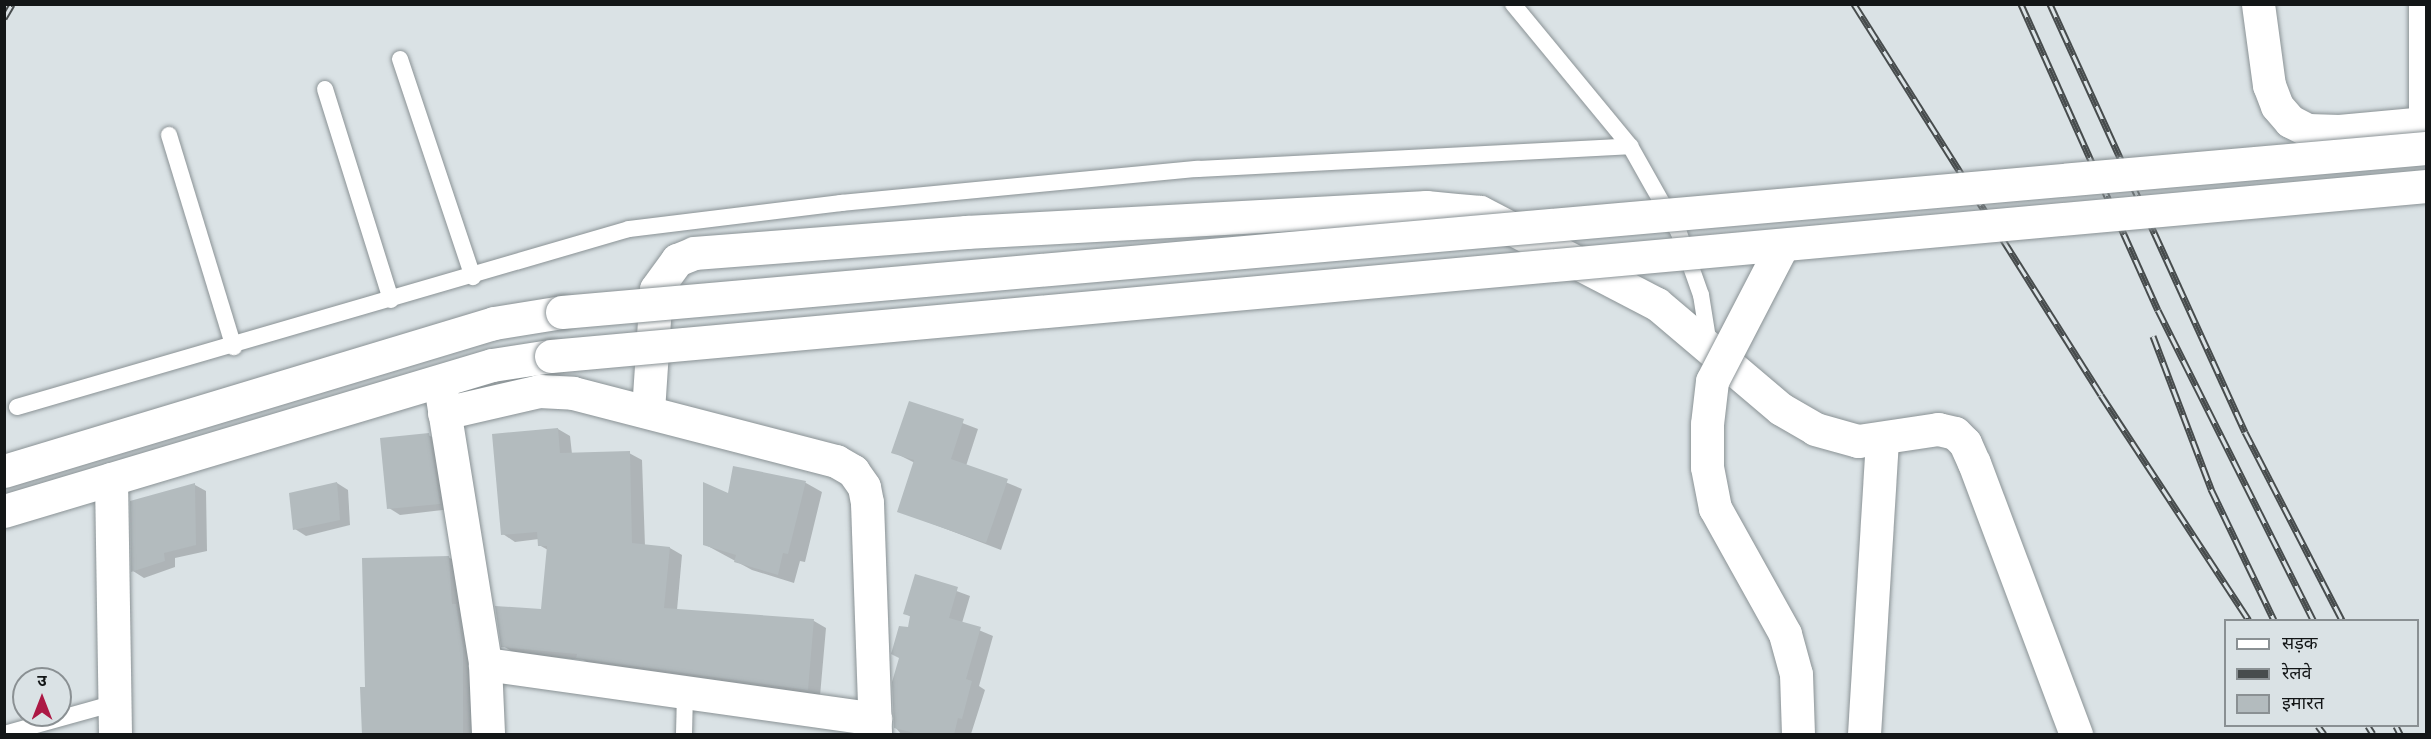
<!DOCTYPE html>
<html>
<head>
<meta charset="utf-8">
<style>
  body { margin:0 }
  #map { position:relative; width:2431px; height:739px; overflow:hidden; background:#dae2e5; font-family:"Varela Round","Noto Sans Devanagari",sans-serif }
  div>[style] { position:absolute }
  .shadow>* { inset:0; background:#0003 }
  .building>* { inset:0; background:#b3bbbe }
  .roads { filter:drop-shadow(0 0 2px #8a9295) drop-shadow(0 0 2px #8a9295) }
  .lane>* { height:16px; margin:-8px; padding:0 8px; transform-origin:8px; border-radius:8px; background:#fff }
  .street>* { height:33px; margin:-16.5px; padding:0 16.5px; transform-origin:16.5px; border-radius:16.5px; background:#fff }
  .secondary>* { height:33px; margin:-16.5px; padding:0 16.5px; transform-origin:16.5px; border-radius:16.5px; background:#fff }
  .primary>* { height:33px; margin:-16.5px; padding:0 16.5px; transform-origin:16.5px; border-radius:16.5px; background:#fff }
  .rail>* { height:7px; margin-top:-3.5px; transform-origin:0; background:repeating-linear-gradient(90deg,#dae2e5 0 14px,#474c4d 0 28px); box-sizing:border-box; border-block:2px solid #474c4d }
  .bridges { filter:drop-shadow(0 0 2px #8a9295) drop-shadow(0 0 2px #8a9295) }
  .secondary-bridge>* { height:33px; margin:-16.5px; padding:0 16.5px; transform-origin:16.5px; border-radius:16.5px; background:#fff }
  .primary-bridge>* { height:33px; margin:-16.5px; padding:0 16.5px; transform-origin:16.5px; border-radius:16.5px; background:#fff }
  span { translate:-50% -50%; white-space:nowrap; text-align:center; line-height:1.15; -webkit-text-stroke:5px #dae2e5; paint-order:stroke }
  .frame { position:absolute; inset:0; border:6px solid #131617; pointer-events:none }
  .legend { position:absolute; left:2224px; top:619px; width:195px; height:108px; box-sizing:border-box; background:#dae2e5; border:2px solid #8a9093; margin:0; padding:8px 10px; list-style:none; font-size:18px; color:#131617 }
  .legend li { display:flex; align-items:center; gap:12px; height:30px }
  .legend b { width:30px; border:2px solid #8a9093 }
  .north { position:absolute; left:12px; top:667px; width:60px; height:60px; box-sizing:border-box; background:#dae2e5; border:2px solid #8a9093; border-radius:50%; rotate:0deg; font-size:16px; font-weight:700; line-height:24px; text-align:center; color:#131617 }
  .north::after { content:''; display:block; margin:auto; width:21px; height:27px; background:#ac1844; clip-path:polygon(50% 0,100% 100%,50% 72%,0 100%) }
</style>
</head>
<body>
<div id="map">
  <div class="shadow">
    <i style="clip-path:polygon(910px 403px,978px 429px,966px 466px,1022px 489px,1001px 550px,899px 511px,915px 463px,893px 452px)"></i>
    <i style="clip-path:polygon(558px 429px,570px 436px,572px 454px,629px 453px,642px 460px,645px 546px,670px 548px,682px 555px,677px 610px,814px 621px,826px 628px,820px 696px,591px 664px,583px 660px,516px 654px,503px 646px,543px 611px,548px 550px,539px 545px,539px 539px,515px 542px,503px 534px)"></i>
    <i style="clip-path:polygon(428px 435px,440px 441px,451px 509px,400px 515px,389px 508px)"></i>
    <i style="clip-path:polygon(734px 468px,806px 483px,822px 492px,805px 562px,800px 561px,794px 583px,752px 570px,704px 544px,729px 495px)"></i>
    <i style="clip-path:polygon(337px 483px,348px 490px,350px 525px,306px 536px,295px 529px,291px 494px)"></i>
    <i style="clip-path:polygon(195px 485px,206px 491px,207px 551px,175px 558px,175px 567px,144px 578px,133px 571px)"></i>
    <i style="clip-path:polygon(448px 557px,461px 564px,475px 734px,364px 734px,367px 688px)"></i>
    <i style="clip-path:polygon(916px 576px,970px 596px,962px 623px,993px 636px,979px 686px,985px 690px,971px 734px,901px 734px,895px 727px,911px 617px,905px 613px)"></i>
  </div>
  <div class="building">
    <i style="clip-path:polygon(909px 401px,964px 419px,951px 459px,1008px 479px,986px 543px,897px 512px,914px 460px,891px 453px)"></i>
    <i style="clip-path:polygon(558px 428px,560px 453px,630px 451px,632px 543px,670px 547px,664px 608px,814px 619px,808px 690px,576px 658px,577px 654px,501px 647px,495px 606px,541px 609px,547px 546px,538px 546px,537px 532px,501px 535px,492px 434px)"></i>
    <i style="clip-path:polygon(429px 433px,440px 504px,387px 509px,380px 438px)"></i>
    <i style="clip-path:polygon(733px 466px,806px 481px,788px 554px,783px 553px,778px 575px,734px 562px,736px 555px,703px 545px,703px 482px,728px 493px)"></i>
    <i style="clip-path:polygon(337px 482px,340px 520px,293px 530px,289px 493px)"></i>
    <i style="clip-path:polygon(195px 483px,196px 545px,164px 553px,165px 561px,131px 572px,130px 501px)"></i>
    <i style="clip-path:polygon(449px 556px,452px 604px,456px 604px,463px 648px,463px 733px,362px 735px,360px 687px,365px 687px,362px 558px)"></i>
    <i style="clip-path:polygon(915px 574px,958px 587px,949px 618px,981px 627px,966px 679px,972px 681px,962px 719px,958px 718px,954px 735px,922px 735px,894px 728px,892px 682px,899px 658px,891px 654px,899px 626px,908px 627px,910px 616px,903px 614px)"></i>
  </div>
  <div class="roads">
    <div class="lane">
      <i style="left:1513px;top:4px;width:184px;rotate:50.5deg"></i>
      <i style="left:1630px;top:146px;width:100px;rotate:60.6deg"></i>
      <i style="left:1679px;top:233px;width:66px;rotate:70.5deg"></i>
      <i style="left:1701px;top:295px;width:51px;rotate:80.9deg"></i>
      <i style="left:400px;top:59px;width:230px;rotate:71.5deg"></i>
      <i style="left:325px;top:89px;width:221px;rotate:72.6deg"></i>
      <i style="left:169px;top:135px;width:222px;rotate:73deg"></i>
      <i style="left:17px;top:407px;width:637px;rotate:-16.22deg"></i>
      <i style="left:629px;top:229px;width:214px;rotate:-7deg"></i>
      <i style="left:841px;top:203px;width:358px;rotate:-5.5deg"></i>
      <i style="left:1197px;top:169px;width:434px;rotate:-3deg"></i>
      <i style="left:4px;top:734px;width:115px;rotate:-15.6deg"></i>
      <i style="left:684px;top:734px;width:42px;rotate:-88.6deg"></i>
    </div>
    <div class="street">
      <i style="left:2425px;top:123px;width:119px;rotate:-90deg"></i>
      <i style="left:441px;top:391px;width:277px;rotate:80.8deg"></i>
      <i style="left:485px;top:664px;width:70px;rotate:87.5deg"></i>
      <i style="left:648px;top:411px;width:122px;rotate:-86.2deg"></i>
      <i style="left:656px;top:289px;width:36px;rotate:-54deg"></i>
      <i style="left:677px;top:260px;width:18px;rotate:-22deg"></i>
      <i style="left:694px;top:253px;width:273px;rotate:-4.4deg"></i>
      <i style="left:966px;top:232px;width:461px;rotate:-3.1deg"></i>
      <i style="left:1426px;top:207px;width:54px;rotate:5.3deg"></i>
      <i style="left:1480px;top:212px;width:199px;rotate:27.5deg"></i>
      <i style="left:1657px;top:304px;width:162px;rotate:40.3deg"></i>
      <i style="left:1781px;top:409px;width:39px;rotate:30deg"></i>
      <i style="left:1815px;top:429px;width:45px;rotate:15.6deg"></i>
      <i style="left:1858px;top:441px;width:81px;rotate:-8.5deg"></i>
      <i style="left:1938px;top:429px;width:17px;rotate:13deg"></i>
      <i style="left:1955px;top:433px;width:14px;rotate:45deg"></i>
      <i style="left:1965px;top:443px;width:22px;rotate:66deg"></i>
      <i style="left:1974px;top:463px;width:290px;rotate:69.4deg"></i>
      <i style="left:444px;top:413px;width:98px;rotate:-13deg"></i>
      <i style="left:539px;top:391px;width:34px;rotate:3deg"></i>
      <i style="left:573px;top:393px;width:272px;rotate:14.5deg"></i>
      <i style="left:836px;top:461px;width:20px;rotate:30deg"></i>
      <i style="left:853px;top:471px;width:19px;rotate:55deg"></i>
      <i style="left:864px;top:487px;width:16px;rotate:79deg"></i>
      <i style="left:867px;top:503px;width:231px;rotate:88deg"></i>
      <i style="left:111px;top:479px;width:255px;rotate:89.1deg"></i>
      <i style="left:485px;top:664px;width:394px;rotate:8deg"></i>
      <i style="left:1864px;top:734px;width:296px;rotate:-86.5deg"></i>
    </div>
    <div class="secondary">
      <i style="left:2258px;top:4px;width:82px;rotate:82.3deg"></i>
      <i style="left:2269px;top:85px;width:22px;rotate:69deg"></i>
      <i style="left:2277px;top:106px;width:20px;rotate:49deg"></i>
      <i style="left:2290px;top:121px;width:20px;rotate:27deg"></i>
      <i style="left:2308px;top:130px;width:31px;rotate:2deg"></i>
      <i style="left:2339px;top:131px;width:87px;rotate:-5.3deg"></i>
    </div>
    <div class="primary">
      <i style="left:4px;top:471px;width:512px;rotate:-16.81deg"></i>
      <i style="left:494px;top:323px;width:69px;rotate:-9.2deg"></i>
      <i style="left:4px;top:511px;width:509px;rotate:-16.66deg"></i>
      <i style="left:492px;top:365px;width:60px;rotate:-8.7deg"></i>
    </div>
  </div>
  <div class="rail">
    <i style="left:1854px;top:4px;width:462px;rotate:57.7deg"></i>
    <i style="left:2101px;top:395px;width:269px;rotate:56.7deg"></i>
    <i style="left:2021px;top:4px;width:335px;rotate:65.9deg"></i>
    <i style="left:2158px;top:310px;width:347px;rotate:63.4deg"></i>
    <i style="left:2050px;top:4px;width:470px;rotate:65.5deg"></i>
    <i style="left:2245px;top:432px;width:212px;rotate:62.7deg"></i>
    <i style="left:4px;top:18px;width:16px;rotate:-60deg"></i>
    <i style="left:2153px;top:336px;width:164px;rotate:69.2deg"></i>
    <i style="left:2211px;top:489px;width:145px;rotate:64.3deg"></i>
    <i style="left:2318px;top:726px;width:10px;rotate:53deg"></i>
    <i style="left:2368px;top:726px;width:9px;rotate:58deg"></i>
    <i style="left:2396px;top:726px;width:9px;rotate:63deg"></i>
  </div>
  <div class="bridges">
    <div class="secondary-bridge">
      <i style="left:1781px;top:248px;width:150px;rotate:117.4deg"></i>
      <i style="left:1712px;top:381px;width:43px;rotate:96.6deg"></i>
      <i style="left:1707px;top:424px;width:43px;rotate:90deg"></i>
      <i style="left:1707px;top:467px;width:42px;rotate:79deg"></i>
      <i style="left:1715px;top:508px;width:144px;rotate:60.9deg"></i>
      <i style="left:1785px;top:634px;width:41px;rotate:74.6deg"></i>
      <i style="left:1796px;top:674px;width:60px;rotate:88.1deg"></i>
    </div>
    <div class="primary-bridge">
      <i style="left:562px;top:312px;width:1871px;rotate:-5.03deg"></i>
      <i style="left:551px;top:356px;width:1883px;rotate:-5.18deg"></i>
    </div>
  </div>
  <div class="frame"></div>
  <ul class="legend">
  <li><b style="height:8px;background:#fff"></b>सड़क</li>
  <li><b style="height:8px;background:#474c4d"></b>रेलवे</li>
  <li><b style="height:16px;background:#b3bbbe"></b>इमारत</li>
  </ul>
  <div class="north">उ</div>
</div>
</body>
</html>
